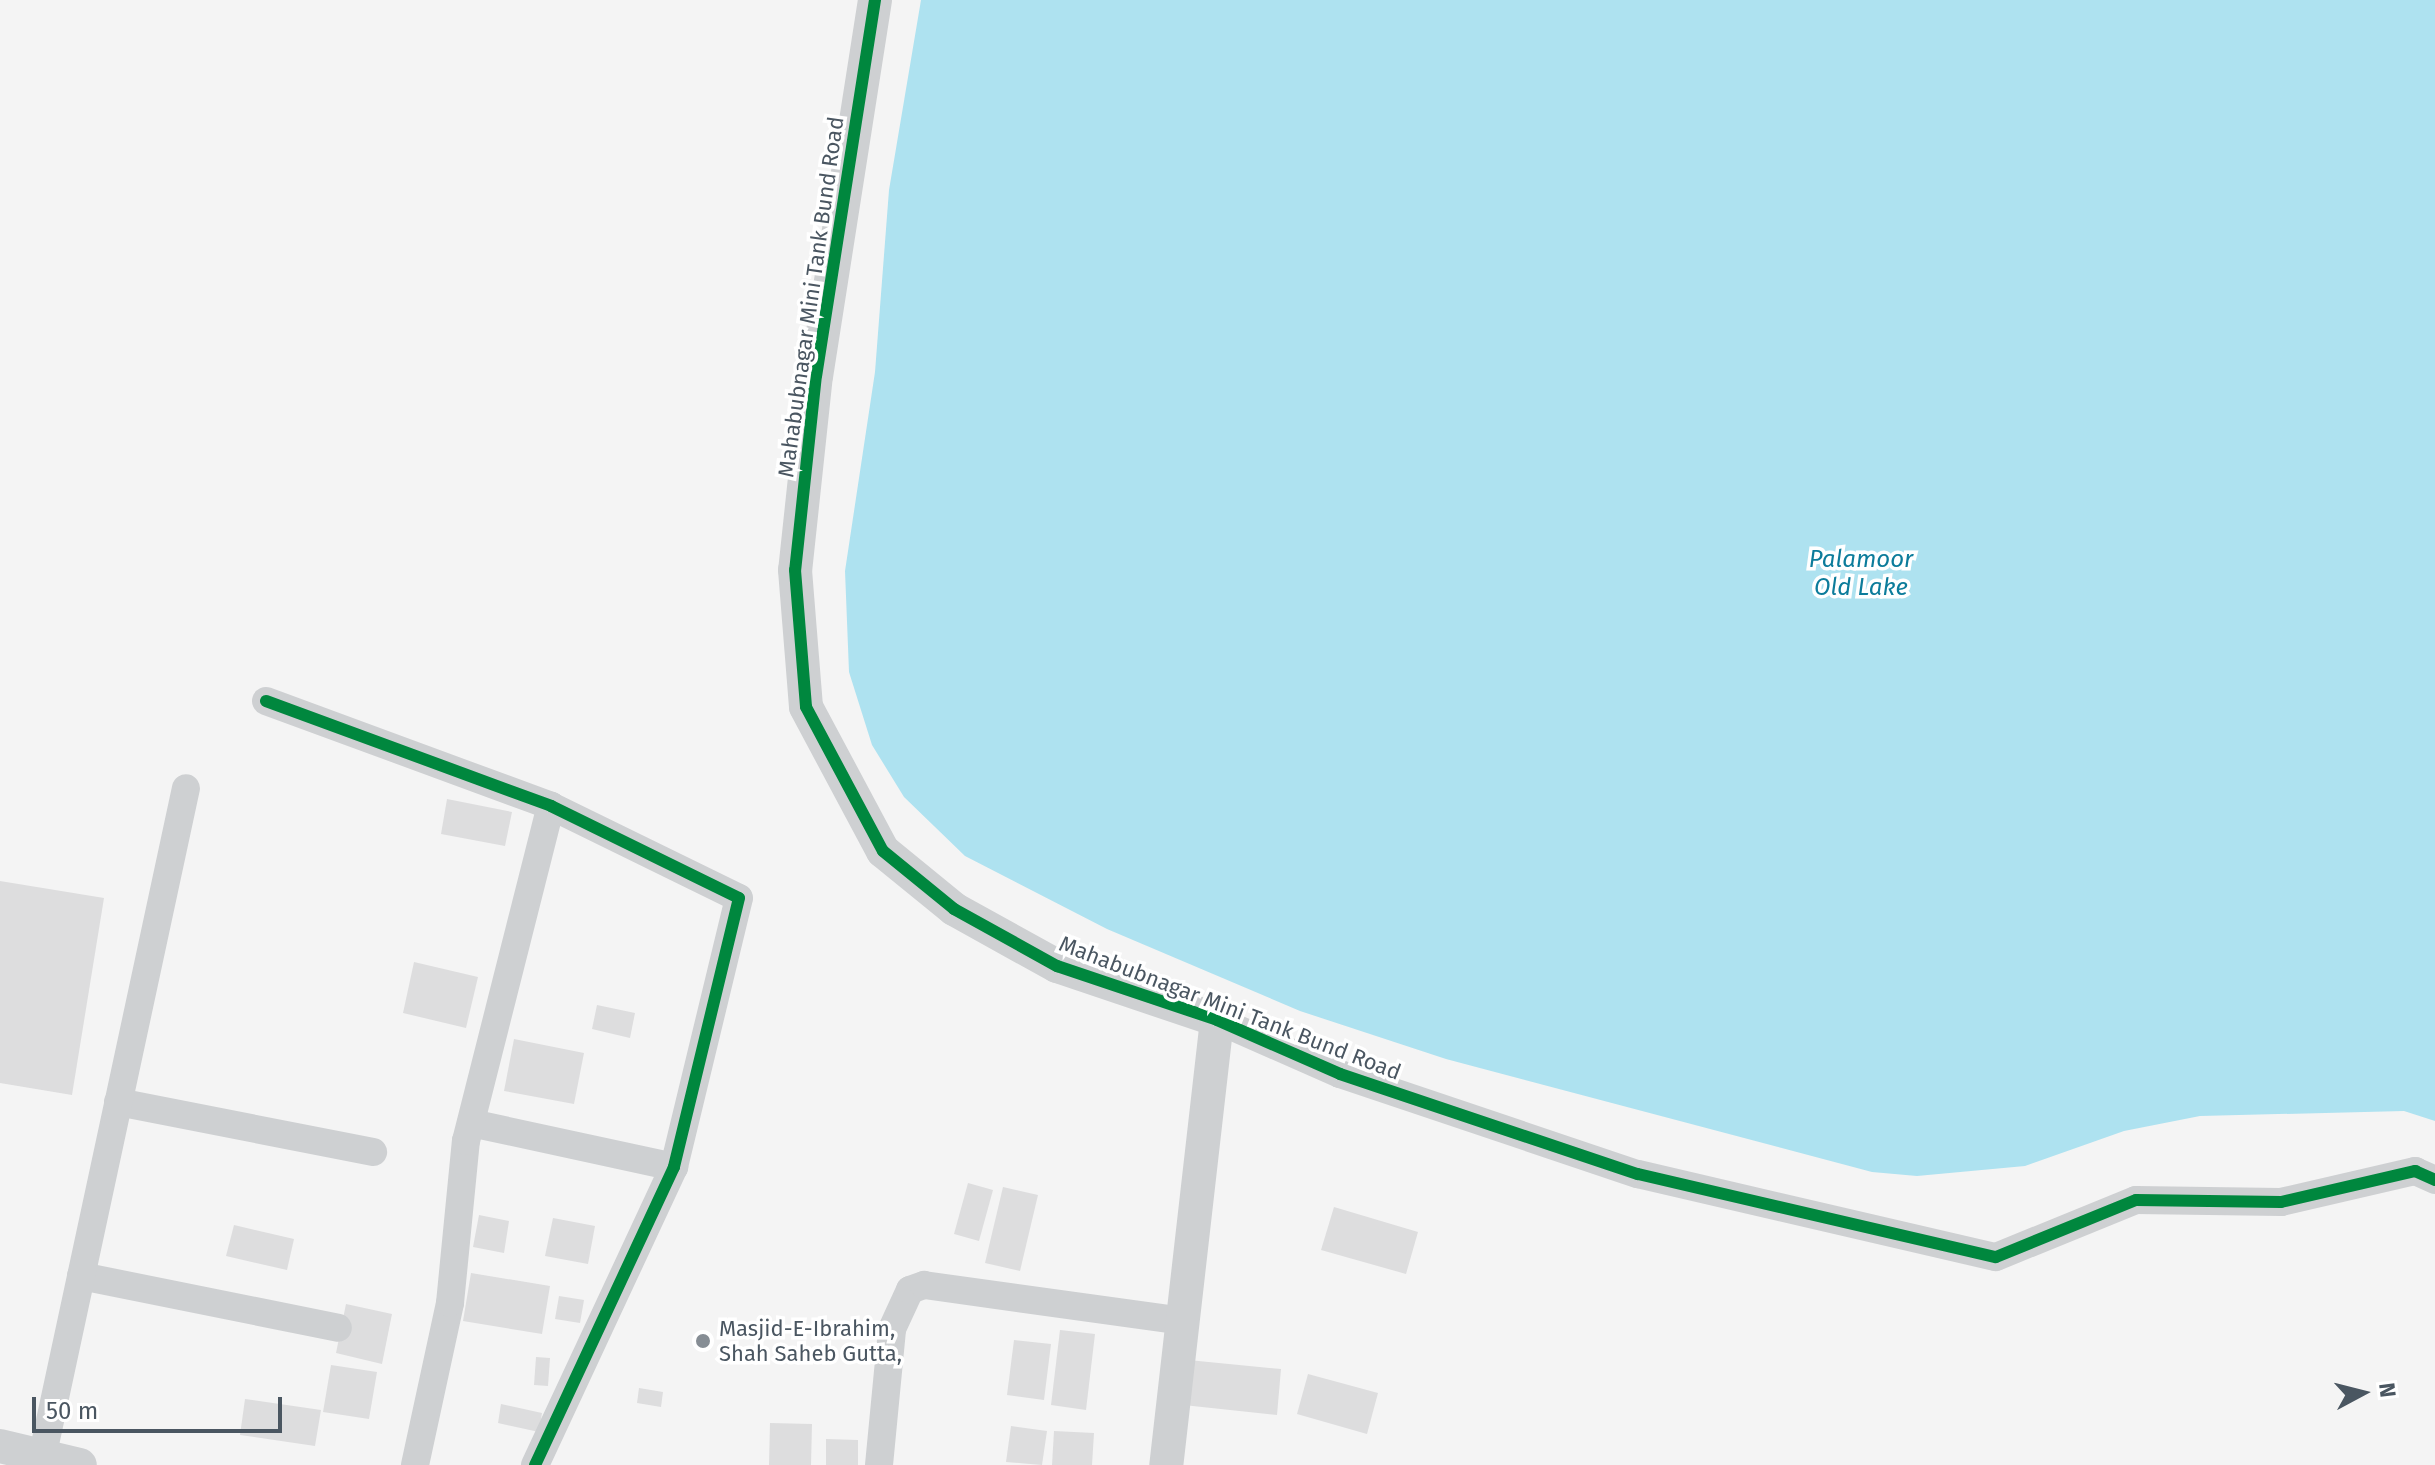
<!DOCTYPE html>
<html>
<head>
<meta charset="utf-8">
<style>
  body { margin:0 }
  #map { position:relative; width:2435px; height:1465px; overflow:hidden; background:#f4f4f4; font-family:"Fira Sans",sans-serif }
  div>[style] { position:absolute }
  .water>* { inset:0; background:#aee2f0 }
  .building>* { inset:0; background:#ddddde }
  .minor>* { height:28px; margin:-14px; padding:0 14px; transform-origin:14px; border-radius:14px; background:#ced0d2 }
  .tertiary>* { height:34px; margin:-17px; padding:0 17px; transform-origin:17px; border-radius:17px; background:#ced0d2 }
  .cycleway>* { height:12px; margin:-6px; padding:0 6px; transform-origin:6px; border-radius:6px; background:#00873e }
  .dots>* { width:22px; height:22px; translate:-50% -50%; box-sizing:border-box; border:4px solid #fff; border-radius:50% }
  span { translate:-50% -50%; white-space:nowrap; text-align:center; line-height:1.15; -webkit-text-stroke:7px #fff; paint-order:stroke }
  .street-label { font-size:22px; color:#4a5661 }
  .poi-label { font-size:22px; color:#4a5661 }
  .left { translate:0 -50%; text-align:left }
  .water-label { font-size:24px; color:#0c7c9b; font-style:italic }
  .north { position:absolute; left:2323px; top:1353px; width:80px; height:80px; -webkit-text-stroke:6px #fff; paint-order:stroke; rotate:83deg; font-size:22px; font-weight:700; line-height:32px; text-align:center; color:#4a5661 }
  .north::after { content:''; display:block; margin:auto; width:28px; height:36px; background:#4a5661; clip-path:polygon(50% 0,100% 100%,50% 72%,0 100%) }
  .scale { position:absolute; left:32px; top:1397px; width:250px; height:36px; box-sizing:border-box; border:4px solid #4a5661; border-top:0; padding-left:10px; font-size:24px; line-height:28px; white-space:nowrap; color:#4a5661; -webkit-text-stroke:6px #fff; paint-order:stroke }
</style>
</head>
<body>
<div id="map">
  <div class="water">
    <i style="clip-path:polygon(921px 0,2435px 0,2435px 1121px,2404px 1111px,2200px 1116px,2124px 1131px,2025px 1166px,1917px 1176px,1872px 1172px,1446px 1059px,1300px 1011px,1107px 929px,965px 856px,904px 797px,872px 745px,849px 672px,845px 571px,875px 372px,889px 190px)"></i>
  </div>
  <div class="building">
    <i style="clip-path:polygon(447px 799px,512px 812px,505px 846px,441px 834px)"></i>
    <i style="clip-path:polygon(0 881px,104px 898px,72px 1095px,0 1083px)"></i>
    <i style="clip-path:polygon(414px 962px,478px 977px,466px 1028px,403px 1013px)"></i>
    <i style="clip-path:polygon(597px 1005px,635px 1013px,630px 1038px,592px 1029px)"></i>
    <i style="clip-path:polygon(514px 1039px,584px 1053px,574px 1104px,504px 1091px)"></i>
    <i style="clip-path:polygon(968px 1183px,993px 1190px,979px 1241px,954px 1234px)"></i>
    <i style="clip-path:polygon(1003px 1187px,1038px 1195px,1020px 1271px,985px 1263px)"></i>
    <i style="clip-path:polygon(1334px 1207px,1418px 1232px,1406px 1274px,1321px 1250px)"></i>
    <i style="clip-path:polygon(479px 1215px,509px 1221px,504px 1253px,473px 1247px)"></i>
    <i style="clip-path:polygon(553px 1218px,595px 1226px,588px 1264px,545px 1256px)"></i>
    <i style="clip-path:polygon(234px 1225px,294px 1239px,287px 1270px,226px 1256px)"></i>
    <i style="clip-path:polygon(471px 1273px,550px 1286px,542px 1334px,463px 1321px)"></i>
    <i style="clip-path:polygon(559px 1296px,584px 1300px,580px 1323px,555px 1319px)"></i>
    <i style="clip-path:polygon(346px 1304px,392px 1314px,382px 1364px,336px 1353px)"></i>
    <i style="clip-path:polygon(1060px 1330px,1095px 1334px,1086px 1410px,1051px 1405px)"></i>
    <i style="clip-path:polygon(1014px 1340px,1051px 1344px,1044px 1400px,1007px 1395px)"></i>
    <i style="clip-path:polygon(536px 1357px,550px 1358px,548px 1386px,534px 1385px)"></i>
    <i style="clip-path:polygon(1178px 1359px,1281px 1369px,1277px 1415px,1174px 1404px)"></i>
    <i style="clip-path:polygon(331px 1365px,377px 1372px,369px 1419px,323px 1412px)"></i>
    <i style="clip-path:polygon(1308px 1374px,1378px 1393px,1367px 1434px,1297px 1414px)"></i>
    <i style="clip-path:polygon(639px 1388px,663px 1392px,661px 1407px,637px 1403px)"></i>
    <i style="clip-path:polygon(245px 1399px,321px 1410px,315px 1446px,240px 1435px)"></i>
    <i style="clip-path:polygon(501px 1404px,542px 1413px,539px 1432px,498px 1423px)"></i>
    <i style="clip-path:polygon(770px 1423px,812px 1424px,811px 1465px,769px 1465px)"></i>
    <i style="clip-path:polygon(1011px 1426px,1047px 1431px,1042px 1465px,1006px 1462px)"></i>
    <i style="clip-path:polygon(1054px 1431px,1094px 1433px,1092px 1465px,1052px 1465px)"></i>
    <i style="clip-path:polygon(826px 1439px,858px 1440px,858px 1465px,826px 1465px)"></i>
  </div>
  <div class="minor">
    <i style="left:266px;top:701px;width:304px;rotate:20.2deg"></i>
    <i style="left:551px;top:806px;width:209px;rotate:26.1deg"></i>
    <i style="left:739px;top:898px;width:277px;rotate:103.6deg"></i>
    <i style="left:674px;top:1167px;width:329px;rotate:115deg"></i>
    <i style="left:1217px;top:1020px;width:134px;rotate:23.7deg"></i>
    <i style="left:1340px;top:1074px;width:314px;rotate:18.6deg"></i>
    <i style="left:1638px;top:1174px;width:367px;rotate:13.1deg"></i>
    <i style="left:1996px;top:1257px;width:151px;rotate:-22.2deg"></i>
    <i style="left:2136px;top:1200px;width:145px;rotate:0.8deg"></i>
    <i style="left:2281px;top:1202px;width:138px;rotate:-13deg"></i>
    <i style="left:2415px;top:1171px;width:22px;rotate:24deg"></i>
    <i style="left:118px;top:1102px;width:260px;rotate:11.1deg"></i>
    <i style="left:471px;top:1123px;width:208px;rotate:12.2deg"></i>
    <i style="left:81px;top:1276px;width:262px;rotate:11.4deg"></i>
    <i style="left:42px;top:1458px;width:685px;rotate:-77.87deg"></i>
    <i style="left:415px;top:1465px;width:166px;rotate:-77.8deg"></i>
    <i style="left:450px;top:1303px;width:163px;rotate:-84.4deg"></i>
    <i style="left:466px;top:1141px;width:346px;rotate:-75.8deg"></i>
    <i style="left:879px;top:1465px;width:137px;rotate:-84.5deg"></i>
    <i style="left:892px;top:1329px;width:43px;rotate:-65.2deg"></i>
    <i style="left:910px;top:1290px;width:15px;rotate:-20deg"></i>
    <i style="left:924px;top:1285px;width:261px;rotate:7.9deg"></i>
  </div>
  <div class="tertiary">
    <i style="left:875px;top:0;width:380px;rotate:98.9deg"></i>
    <i style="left:816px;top:375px;width:196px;rotate:96.1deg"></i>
    <i style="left:795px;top:570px;width:137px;rotate:85.4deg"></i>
    <i style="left:806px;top:707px;width:163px;rotate:61.9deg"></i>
    <i style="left:883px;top:851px;width:92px;rotate:39.2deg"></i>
    <i style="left:954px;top:909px;width:118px;rotate:29deg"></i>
    <i style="left:1057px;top:966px;width:169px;rotate:18.6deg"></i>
    <i style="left:1217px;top:1020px;width:448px;rotate:96.5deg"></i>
    <i style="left:0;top:1446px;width:82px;rotate:13.4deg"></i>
  </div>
  <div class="cycleway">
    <i style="left:875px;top:0;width:380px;rotate:98.9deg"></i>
    <i style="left:816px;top:375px;width:196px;rotate:96.1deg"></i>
    <i style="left:795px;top:570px;width:137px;rotate:85.4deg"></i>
    <i style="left:806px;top:707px;width:163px;rotate:61.9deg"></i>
    <i style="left:883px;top:851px;width:92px;rotate:39.2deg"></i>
    <i style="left:954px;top:909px;width:118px;rotate:29deg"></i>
    <i style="left:1057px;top:966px;width:169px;rotate:18.6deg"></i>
    <i style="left:1217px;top:1020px;width:134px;rotate:23.7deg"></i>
    <i style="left:1340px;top:1074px;width:314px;rotate:18.6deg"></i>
    <i style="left:1638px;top:1174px;width:367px;rotate:13.1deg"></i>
    <i style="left:1996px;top:1257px;width:151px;rotate:-22.2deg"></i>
    <i style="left:2136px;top:1200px;width:145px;rotate:0.8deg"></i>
    <i style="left:2281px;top:1202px;width:138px;rotate:-13deg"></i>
    <i style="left:2415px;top:1171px;width:22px;rotate:24deg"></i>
    <i style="left:266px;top:701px;width:304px;rotate:20.2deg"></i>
    <i style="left:551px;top:806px;width:209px;rotate:26.1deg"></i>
    <i style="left:739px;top:898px;width:277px;rotate:103.6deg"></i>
    <i style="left:674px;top:1167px;width:329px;rotate:115deg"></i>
  </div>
  <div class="dots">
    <i style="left:703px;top:1341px;background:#868d94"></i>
  </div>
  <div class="street-label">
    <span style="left:811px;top:297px;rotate:-82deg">Mahabubnagar Mini Tank Bund Road</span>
    <span style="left:1230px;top:1008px;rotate:21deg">Mahabubnagar Mini Tank Bund Road</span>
  </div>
  <div class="poi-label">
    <span class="left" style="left:719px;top:1341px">Masjid-E-Ibrahim,<br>Shah Saheb Gutta,</span>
  </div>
  <div class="water-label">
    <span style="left:1861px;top:574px">Palamoor<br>Old Lake</span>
  </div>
  <div class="north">N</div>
  <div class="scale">50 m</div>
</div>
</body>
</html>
